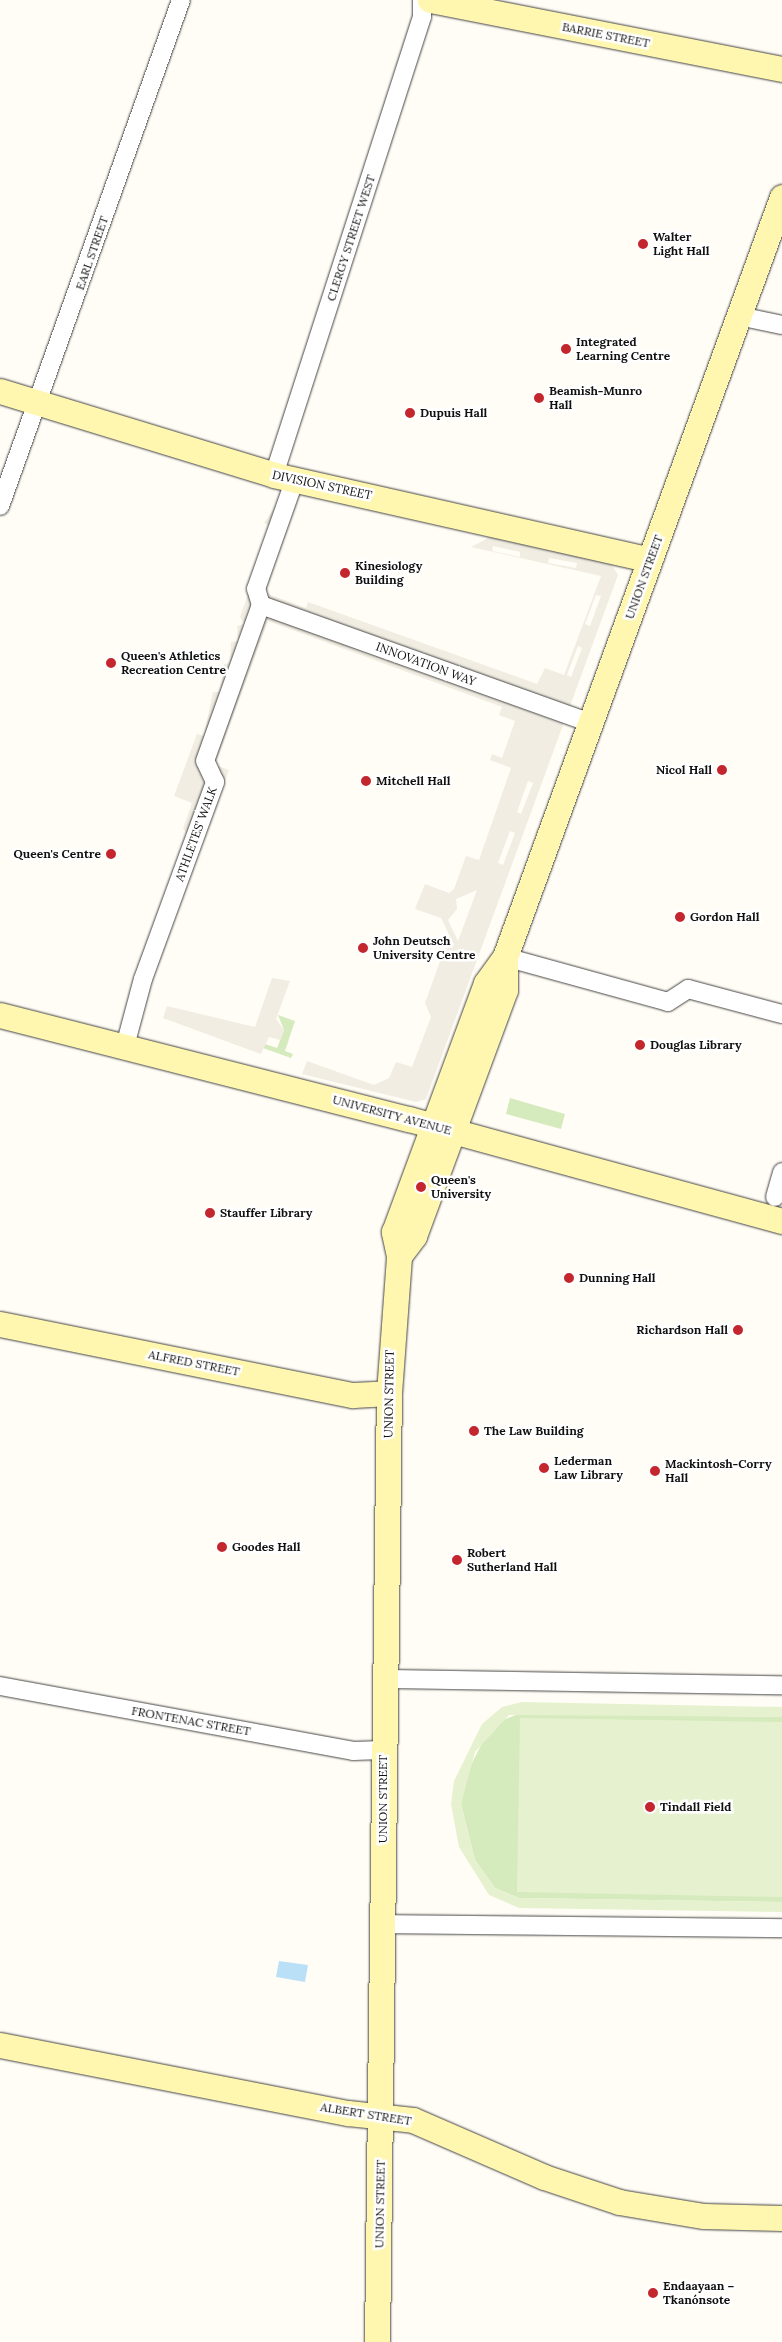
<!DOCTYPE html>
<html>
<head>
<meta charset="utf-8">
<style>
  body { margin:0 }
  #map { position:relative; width:782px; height:2342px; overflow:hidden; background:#fffdf5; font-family:Lora,serif }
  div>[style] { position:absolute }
  .green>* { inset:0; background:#d5ebbd }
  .pitch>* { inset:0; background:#e6f2cf }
  .plaza>* { inset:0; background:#f1ede2 }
  .water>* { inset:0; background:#b9e0f7 }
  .roads { filter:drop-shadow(0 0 1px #444) drop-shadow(0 0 1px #444) }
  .street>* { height:18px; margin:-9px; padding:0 9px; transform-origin:9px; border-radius:9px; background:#fff }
  .secondary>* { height:25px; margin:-12.5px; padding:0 12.5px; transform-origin:12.5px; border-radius:12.5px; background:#fff6b0 }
  .dots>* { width:14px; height:14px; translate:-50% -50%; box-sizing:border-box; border:2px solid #fff; border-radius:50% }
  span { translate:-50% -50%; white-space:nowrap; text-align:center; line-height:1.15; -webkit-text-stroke:5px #fff; paint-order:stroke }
  .street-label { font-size:12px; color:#111 }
  .poi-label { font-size:12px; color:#111; font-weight:700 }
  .left { translate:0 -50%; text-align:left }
  .right { translate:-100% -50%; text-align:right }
</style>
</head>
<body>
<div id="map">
  <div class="green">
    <i style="clip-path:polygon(278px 1015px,295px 1021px,285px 1051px,293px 1054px,291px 1058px,263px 1048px,265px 1044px,277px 1048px,284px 1030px)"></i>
    <i style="clip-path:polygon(510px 1098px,565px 1114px,561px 1129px,506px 1114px)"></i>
    <i style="clip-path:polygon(521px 1713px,782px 1717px,782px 1902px,519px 1898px,495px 1888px,475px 1860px,461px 1804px,466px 1775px,486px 1735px,498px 1722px)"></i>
  </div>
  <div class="pitch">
    <i style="clip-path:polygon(522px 1702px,782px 1707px,782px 1717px,509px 1715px,475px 1752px,461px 1804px,475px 1860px,495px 1888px,519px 1898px,782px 1902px,782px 1912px,519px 1908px,489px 1895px,459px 1847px,451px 1804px,454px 1781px,482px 1724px,502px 1707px)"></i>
    <i style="clip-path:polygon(520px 1718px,782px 1722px,782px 1897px,517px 1892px)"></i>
  </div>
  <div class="plaza">
    <i style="clip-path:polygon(evenodd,290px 495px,298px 499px,265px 593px,306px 608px,308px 602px,537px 684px,545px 668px,564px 675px,601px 576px,471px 547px,492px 536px,611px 564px,618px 575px,426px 1099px,416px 1102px,302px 1074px,307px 1061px,374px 1085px,389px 1078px,396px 1062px,412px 1067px,431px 1017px,425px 1003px,444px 950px,454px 945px,441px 918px,415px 909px,425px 884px,449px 893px,454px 889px,466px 856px,479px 860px,511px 768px,490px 760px,492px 754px,502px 758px,515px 721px,499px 715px,502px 707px,268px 621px,215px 765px,229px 770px,197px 851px,183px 828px,192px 803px,174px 796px,197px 734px,204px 736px,213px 692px,220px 692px,224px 664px,230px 663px,231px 642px,238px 641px,237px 626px,244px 624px,240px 617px,272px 527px,264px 523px,279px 501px,290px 495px,493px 546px,520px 552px,520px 557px,492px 551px,493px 546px,290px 495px,549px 558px,577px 563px,576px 568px,548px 563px,549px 558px,290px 495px,596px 595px,601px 596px,590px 626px,585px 624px,596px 595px,290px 495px,578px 646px,582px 648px,571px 677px,567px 675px,578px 646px,290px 495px,528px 781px,533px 783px,521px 814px,517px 812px,528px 781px,290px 495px,510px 831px,515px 833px,503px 865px,498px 863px,510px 831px,290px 495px,477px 890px,458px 941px,448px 920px,457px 909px,456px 899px,477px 890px)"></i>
    <i style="clip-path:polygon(272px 978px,290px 981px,276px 1019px,284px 1030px,280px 1040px,269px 1037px,261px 1054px,163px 1018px,167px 1006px,255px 1027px)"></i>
  </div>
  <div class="water">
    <i style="clip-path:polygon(279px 1961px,308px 1965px,305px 1982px,276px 1977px)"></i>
  </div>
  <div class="roads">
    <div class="street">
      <i style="left:739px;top:316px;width:44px;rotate:11.8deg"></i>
      <i style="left:274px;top:475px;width:481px;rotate:-72.1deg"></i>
      <i style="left:422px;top:17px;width:17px;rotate:-90deg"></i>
      <i style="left:0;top:506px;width:537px;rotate:-70.32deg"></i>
      <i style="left:261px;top:605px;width:350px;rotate:19.7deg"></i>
      <i style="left:505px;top:957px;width:169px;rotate:15.4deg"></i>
      <i style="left:668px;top:1002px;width:24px;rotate:-33deg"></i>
      <i style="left:688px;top:989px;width:97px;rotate:14.9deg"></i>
      <i style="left:125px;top:1046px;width:69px;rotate:-75deg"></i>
      <i style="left:143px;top:979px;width:210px;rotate:-69.9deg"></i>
      <i style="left:215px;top:782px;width:23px;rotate:-115deg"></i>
      <i style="left:205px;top:761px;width:166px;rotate:-70.3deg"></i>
      <i style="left:261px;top:605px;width:17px;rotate:-107deg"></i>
      <i style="left:256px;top:589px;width:117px;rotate:-70.5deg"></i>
      <i style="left:775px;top:1197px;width:26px;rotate:-74deg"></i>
      <i style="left:384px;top:1679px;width:398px;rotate:0.9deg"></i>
      <i style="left:0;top:1686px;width:359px;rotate:10.4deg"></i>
      <i style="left:353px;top:1751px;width:30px;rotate:-2deg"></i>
      <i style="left:383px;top:1924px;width:399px;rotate:0.6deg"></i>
    </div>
    <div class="secondary">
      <i style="left:430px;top:0;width:359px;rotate:11.1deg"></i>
      <i style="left:0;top:391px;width:287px;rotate:17deg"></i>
      <i style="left:274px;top:475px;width:385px;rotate:12.7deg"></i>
      <i style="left:0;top:1015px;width:422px;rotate:14.3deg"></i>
      <i style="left:409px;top:1119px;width:387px;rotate:15.3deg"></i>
      <i style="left:399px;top:1256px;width:25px;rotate:-53deg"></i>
      <i style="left:414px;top:1236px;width:262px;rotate:-69.7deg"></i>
      <i style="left:505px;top:990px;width:33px;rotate:-90deg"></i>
      <i style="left:0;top:1324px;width:360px;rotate:11.4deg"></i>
      <i style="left:353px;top:1395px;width:36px;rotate:-3deg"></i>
      <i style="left:0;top:2045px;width:355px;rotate:11.1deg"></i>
      <i style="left:348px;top:2113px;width:65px;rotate:6.1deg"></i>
      <i style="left:413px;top:2120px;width:143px;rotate:23.5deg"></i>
      <i style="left:544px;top:2177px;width:79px;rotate:18.4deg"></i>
      <i style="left:619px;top:2202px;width:86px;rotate:9.4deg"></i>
      <i style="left:704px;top:2216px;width:78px;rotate:1.5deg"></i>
      <i style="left:377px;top:2342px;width:949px;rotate:-89.28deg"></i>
      <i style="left:389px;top:1393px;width:137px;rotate:-85.8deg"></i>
      <i style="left:399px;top:1256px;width:25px;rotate:-102deg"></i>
      <i style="left:394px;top:1232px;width:265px;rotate:-69.7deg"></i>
      <i style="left:486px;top:983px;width:32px;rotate:-54deg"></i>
      <i style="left:505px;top:957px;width:809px;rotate:-69.97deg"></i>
    </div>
  </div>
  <div class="dots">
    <i style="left:643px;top:244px;background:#c4262e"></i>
    <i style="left:566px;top:349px;background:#c4262e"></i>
    <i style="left:539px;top:398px;background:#c4262e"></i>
    <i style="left:410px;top:413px;background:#c4262e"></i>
    <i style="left:345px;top:573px;background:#c4262e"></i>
    <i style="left:111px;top:663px;background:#c4262e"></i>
    <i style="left:722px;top:770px;background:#c4262e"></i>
    <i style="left:366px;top:781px;background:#c4262e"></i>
    <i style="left:111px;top:854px;background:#c4262e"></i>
    <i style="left:680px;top:917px;background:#c4262e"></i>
    <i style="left:363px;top:948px;background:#c4262e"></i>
    <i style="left:640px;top:1045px;background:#c4262e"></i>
    <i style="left:421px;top:1187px;background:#c4262e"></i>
    <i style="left:210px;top:1213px;background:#c4262e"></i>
    <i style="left:569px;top:1278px;background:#c4262e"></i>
    <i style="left:738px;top:1330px;background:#c4262e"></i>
    <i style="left:474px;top:1431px;background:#c4262e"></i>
    <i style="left:544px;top:1468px;background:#c4262e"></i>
    <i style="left:655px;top:1471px;background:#c4262e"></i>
    <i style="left:222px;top:1547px;background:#c4262e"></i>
    <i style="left:457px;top:1560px;background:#c4262e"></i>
    <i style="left:650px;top:1807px;background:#c4262e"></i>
    <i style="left:653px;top:2293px;background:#c4262e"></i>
  </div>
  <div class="street-label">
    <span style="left:606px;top:35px;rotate:11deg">BARRIE STREET</span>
    <span style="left:351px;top:238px;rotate:-72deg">CLERGY STREET WEST</span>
    <span style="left:92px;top:253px;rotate:-71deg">EARL STREET</span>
    <span style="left:322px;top:485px;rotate:12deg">DIVISION STREET</span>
    <span style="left:644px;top:577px;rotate:-70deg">UNION STREET</span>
    <span style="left:426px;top:664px;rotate:20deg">INNOVATION WAY</span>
    <span style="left:196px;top:834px;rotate:-70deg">ATHLETES’ WALK</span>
    <span style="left:392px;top:1115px;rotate:15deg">UNIVERSITY AVENUE</span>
    <span style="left:194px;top:1363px;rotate:11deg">ALFRED STREET</span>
    <span style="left:389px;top:1394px;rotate:-89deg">UNION STREET</span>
    <span style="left:191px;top:1721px;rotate:10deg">FRONTENAC STREET</span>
    <span style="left:383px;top:1799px;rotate:-90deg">UNION STREET</span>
    <span style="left:366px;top:2114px;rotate:9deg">ALBERT STREET</span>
    <span style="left:380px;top:2204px;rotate:-89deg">UNION STREET</span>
  </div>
  <div class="poi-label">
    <span class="left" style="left:653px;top:244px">Walter<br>Light Hall</span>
    <span class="left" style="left:576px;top:349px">Integrated<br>Learning Centre</span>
    <span class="left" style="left:549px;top:398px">Beamish-Munro<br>Hall</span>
    <span class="left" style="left:420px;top:413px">Dupuis Hall</span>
    <span class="left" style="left:355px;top:573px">Kinesiology<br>Building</span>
    <span class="left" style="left:121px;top:663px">Queen's Athletics<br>Recreation Centre</span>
    <span class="right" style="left:712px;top:770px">Nicol Hall</span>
    <span class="left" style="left:376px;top:781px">Mitchell Hall</span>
    <span class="right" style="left:101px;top:854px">Queen's Centre</span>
    <span class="left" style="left:690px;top:917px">Gordon Hall</span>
    <span class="left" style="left:373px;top:948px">John Deutsch<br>University Centre</span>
    <span class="left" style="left:650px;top:1045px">Douglas Library</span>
    <span class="left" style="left:431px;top:1187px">Queen's<br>University</span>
    <span class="left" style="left:220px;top:1213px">Stauffer Library</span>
    <span class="left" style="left:579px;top:1278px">Dunning Hall</span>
    <span class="right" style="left:728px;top:1330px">Richardson Hall</span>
    <span class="left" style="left:484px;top:1431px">The Law Building</span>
    <span class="left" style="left:554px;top:1468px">Lederman<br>Law Library</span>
    <span class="left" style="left:665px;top:1471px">Mackintosh-Corry<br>Hall</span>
    <span class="left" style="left:232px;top:1547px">Goodes Hall</span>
    <span class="left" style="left:467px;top:1560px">Robert<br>Sutherland Hall</span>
    <span class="left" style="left:660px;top:1807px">Tindall Field</span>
    <span class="left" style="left:663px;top:2293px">Endaayaan –<br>Tkanónsote</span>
  </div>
</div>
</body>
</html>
